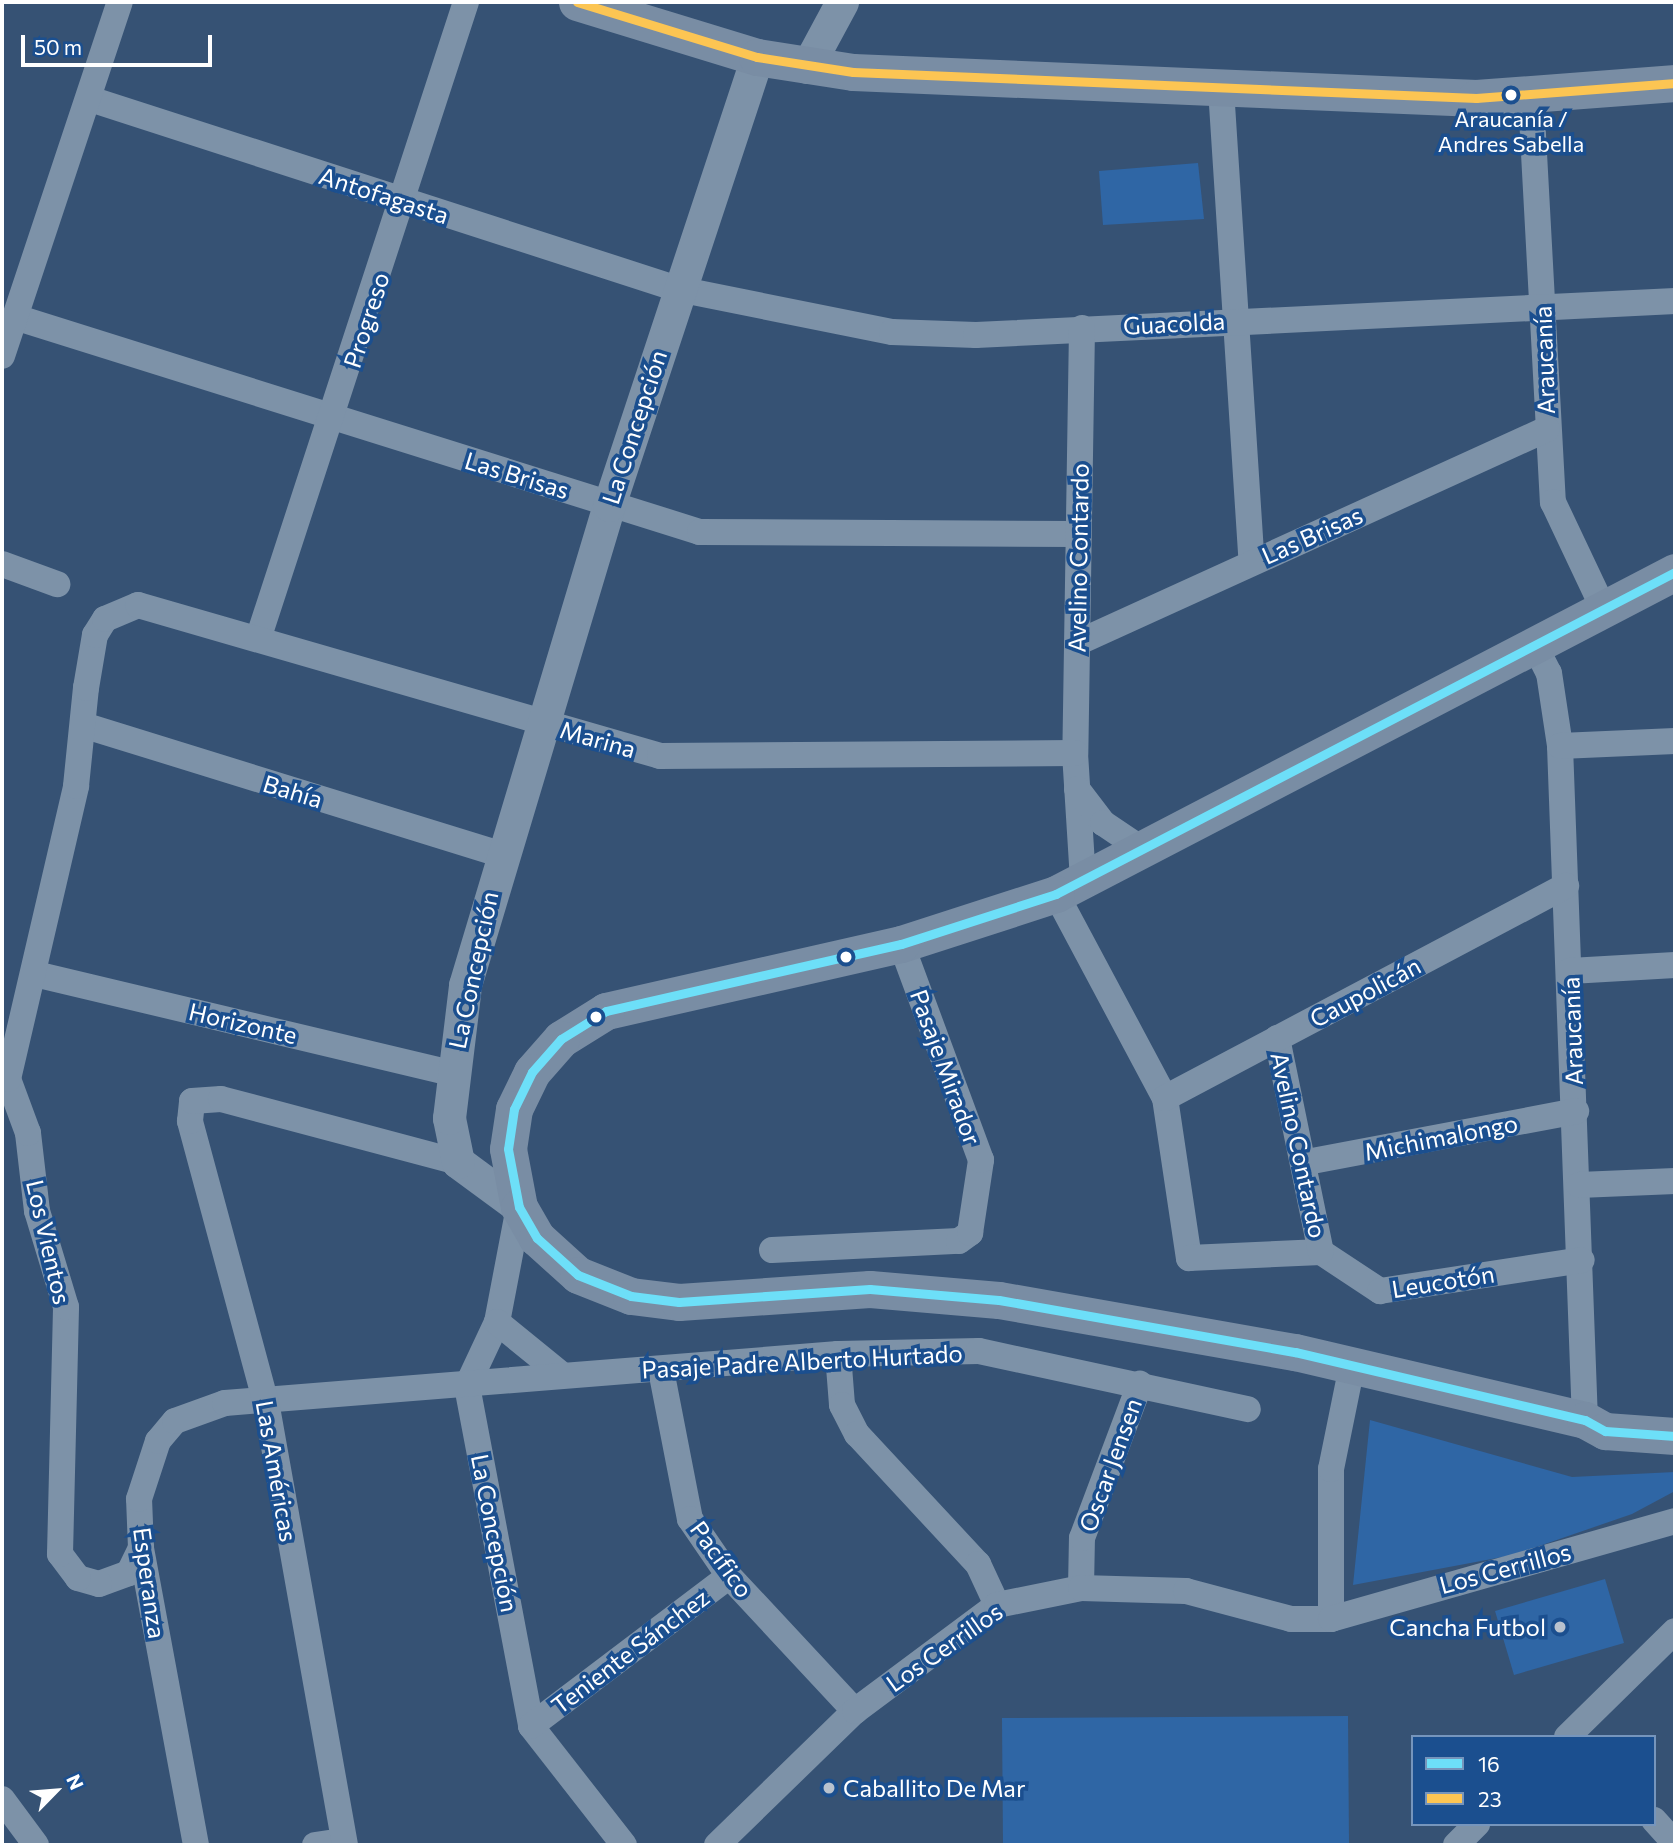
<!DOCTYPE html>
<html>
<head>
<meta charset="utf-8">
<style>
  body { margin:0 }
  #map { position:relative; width:1677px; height:1847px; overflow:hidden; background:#365274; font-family:Commissioner,sans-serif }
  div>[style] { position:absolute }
  .green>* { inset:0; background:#2f66a5 }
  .minor>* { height:26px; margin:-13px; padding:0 13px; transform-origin:13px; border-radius:13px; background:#7d92a8 }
  .tertiary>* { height:33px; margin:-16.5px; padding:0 16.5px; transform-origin:16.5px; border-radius:16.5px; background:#7d92a8 }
  .secondary>* { height:37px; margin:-18.5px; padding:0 18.5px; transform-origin:18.5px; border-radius:18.5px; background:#798da4 }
  .bus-1>* { height:9px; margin:-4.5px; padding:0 4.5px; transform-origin:4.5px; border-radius:4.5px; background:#6ddff8 }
  .bus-2>* { height:9px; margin:-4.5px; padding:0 4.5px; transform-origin:4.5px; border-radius:4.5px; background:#fcc553 }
  .dots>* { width:19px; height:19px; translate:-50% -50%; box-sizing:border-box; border:4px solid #1b4f8f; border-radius:50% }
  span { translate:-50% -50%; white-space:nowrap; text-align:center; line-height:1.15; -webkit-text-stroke:7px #1b4f8f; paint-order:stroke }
  .bus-label { font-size:22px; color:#fff }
  .street-label { font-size:24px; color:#fff }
  .poi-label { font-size:24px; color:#fff }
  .right { translate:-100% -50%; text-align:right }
  .left { translate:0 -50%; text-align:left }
  .frame { position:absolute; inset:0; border:4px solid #fff; pointer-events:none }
  .legend { position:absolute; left:1411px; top:1735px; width:245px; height:91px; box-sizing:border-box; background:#1b4f8f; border:2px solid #7695bc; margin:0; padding:9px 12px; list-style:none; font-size:21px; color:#fff }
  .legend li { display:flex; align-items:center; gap:14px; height:35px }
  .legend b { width:35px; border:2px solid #7695bc }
  .north { position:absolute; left:21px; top:1756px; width:70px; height:70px; -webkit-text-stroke:5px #1b4f8f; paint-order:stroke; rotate:65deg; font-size:19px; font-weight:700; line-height:28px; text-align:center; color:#fff }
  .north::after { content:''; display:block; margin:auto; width:24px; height:32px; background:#fff; clip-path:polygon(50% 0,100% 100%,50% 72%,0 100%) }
  .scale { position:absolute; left:21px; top:35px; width:191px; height:32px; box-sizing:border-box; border:4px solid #fff; border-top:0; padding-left:9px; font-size:21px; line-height:24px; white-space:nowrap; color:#fff; -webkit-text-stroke:5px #1b4f8f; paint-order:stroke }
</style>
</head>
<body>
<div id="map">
  <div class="green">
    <i style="clip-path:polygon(1198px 163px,1204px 219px,1103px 225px,1099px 171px)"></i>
    <i style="clip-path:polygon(1370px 1420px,1572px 1477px,1675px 1472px,1675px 1491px,1632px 1514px,1513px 1555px,1353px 1585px)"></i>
    <i style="clip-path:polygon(1605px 1579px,1624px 1643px,1514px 1675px,1495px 1611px)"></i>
    <i style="clip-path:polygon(1348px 1716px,1349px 1845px,1003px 1845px,1002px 1718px)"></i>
  </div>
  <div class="minor">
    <i style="left:1221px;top:89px;width:475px;rotate:86.3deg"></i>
    <i style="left:1531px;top:98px;width:405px;rotate:86.9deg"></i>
    <i style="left:1553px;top:502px;width:119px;rotate:64.7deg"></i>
    <i style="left:90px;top:99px;width:618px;rotate:17.91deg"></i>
    <i style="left:678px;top:289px;width:218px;rotate:11.4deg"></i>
    <i style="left:892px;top:332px;width:84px;rotate:2deg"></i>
    <i style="left:976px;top:335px;width:700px;rotate:-2.78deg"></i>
    <i style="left:15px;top:317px;width:718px;rotate:17.43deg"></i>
    <i style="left:700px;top:532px;width:377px;rotate:0.3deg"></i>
    <i style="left:1082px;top:328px;width:425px;rotate:90.9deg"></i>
    <i style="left:1075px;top:753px;width:128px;rotate:86.4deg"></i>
    <i style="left:2px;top:356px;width:373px;rotate:-71.6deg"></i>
    <i style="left:2px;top:564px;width:59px;rotate:20deg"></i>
    <i style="left:259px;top:636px;width:667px;rotate:-71.92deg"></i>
    <i style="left:1077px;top:643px;width:516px;rotate:-24.48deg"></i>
    <i style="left:1535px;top:646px;width:30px;rotate:63deg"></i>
    <i style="left:1549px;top:673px;width:74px;rotate:81.4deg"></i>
    <i style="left:1560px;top:746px;width:674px;rotate:87.88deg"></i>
    <i style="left:86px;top:726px;width:433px;rotate:17.2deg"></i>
    <i style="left:1560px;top:746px;width:115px;rotate:-2.5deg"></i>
    <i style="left:1077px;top:789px;width:43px;rotate:52.6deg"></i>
    <i style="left:1103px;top:823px;width:48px;rotate:34deg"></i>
    <i style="left:1056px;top:894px;width:231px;rotate:61.9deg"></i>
    <i style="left:1165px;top:1098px;width:162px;rotate:81.5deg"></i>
    <i style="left:1189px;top:1258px;width:132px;rotate:-2.6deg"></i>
    <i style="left:1321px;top:1252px;width:71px;rotate:33.5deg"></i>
    <i style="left:1380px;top:1291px;width:204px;rotate:-8.7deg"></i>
    <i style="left:1570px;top:971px;width:105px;rotate:-3.3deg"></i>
    <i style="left:35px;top:974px;width:428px;rotate:13.4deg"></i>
    <i style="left:1277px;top:1038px;width:218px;rotate:78.4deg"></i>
    <i style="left:1165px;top:1098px;width:454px;rotate:-27.9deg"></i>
    <i style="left:1307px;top:1162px;width:274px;rotate:-10.7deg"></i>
    <i style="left:1579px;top:1185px;width:96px;rotate:-2.4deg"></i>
    <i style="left:519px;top:1207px;width:117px;rotate:100.8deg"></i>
    <i style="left:497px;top:1322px;width:71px;rotate:115.1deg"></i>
    <i style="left:467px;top:1386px;width:346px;rotate:79.3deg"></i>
    <i style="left:531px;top:1726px;width:151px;rotate:52deg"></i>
    <i style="left:772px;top:1250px;width:187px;rotate:-2.8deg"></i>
    <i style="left:959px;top:1241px;width:14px;rotate:-36deg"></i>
    <i style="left:970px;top:1233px;width:74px;rotate:-81.4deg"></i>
    <i style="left:981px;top:1160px;width:230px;rotate:-110.3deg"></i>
    <i style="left:497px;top:1322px;width:82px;rotate:39.1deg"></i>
    <i style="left:838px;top:1354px;width:51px;rotate:85.5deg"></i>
    <i style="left:842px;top:1405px;width:33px;rotate:63deg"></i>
    <i style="left:857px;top:1434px;width:178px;rotate:47.1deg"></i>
    <i style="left:978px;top:1564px;width:45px;rotate:65.1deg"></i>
    <i style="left:661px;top:1370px;width:152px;rotate:79deg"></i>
    <i style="left:690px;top:1519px;width:69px;rotate:55.6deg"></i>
    <i style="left:729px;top:1576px;width:185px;rotate:47deg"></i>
    <i style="left:141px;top:1548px;width:28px;rotate:116deg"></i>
    <i style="left:129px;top:1573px;width:32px;rotate:160deg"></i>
    <i style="left:99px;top:1584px;width:22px;rotate:-164deg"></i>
    <i style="left:78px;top:1578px;width:30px;rotate:-127deg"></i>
    <i style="left:60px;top:1554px;width:247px;rotate:-88.6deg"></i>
    <i style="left:66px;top:1307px;width:100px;rotate:-106.8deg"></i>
    <i style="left:37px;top:1211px;width:79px;rotate:-96.6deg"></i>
    <i style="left:28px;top:1133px;width:58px;rotate:-110.3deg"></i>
    <i style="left:8px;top:1079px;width:301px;rotate:-76.9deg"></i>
    <i style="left:76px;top:786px;width:99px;rotate:-84.2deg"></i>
    <i style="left:86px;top:688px;width:54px;rotate:-80.4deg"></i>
    <i style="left:95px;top:635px;width:19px;rotate:-58deg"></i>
    <i style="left:105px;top:619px;width:36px;rotate:-23deg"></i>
    <i style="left:138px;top:605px;width:543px;rotate:16.13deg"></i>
    <i style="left:660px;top:756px;width:415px;rotate:-0.4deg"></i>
    <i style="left:1081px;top:1588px;width:50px;rotate:-88.9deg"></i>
    <i style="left:1082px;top:1538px;width:165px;rotate:-69.4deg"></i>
    <i style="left:1331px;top:1619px;width:150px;rotate:-90deg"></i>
    <i style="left:1331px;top:1469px;width:105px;rotate:-78.5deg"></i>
    <i style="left:531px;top:1726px;width:248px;rotate:-37.1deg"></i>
    <i style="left:1567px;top:1737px;width:151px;rotate:-44.5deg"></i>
    <i style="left:2px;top:1799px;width:57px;rotate:53.5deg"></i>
    <i style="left:1654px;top:1820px;width:31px;rotate:48deg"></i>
    <i style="left:196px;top:1845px;width:302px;rotate:-100.5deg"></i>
    <i style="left:141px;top:1548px;width:49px;rotate:-92.3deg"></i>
    <i style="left:139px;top:1499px;width:61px;rotate:-71.9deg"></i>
    <i style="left:158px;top:1441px;width:26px;rotate:-50deg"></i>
    <i style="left:175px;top:1421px;width:53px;rotate:-19.8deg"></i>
    <i style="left:225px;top:1403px;width:615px;rotate:-4.57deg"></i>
    <i style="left:838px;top:1354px;width:141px;rotate:-1.2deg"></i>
    <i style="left:979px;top:1351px;width:275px;rotate:12.2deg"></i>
    <i style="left:315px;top:1845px;width:27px;rotate:-8deg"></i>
    <i style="left:345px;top:1845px;width:449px;rotate:-100.1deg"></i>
    <i style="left:266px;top:1403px;width:292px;rotate:-105.1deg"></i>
    <i style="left:190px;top:1121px;width:20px;rotate:-84deg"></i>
    <i style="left:192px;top:1101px;width:29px;rotate:-4deg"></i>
    <i style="left:221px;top:1099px;width:245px;rotate:14.9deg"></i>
    <i style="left:717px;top:1845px;width:192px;rotate:-44.2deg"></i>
    <i style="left:855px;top:1711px;width:177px;rotate:-36.7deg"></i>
    <i style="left:997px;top:1605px;width:86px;rotate:-11.4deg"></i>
    <i style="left:1081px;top:1588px;width:105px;rotate:1.6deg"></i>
    <i style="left:1186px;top:1591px;width:109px;rotate:14.9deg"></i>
    <i style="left:1291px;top:1619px;width:40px"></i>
    <i style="left:1331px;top:1619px;width:358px;rotate:-15.9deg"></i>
    <i style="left:1456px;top:1845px;width:30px;rotate:-45deg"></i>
  </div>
  <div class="tertiary">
    <i style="left:807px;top:67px;width:74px;rotate:-61.7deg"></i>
    <i style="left:519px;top:1207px;width:76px;rotate:-143.6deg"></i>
    <i style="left:458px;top:1162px;width:45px;rotate:-101.6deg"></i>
    <i style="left:449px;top:1118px;width:134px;rotate:-83.1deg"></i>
    <i style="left:465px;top:985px;width:501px;rotate:-73.3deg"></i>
    <i style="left:609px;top:505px;width:472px;rotate:-71.7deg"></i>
  </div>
  <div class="secondary">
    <i style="left:577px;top:2px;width:188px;rotate:17deg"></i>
    <i style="left:757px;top:57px;width:97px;rotate:8.9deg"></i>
    <i style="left:853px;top:72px;width:624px;rotate:2.39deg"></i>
    <i style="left:1476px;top:98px;width:200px;rotate:-4.3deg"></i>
    <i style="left:1675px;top:572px;width:698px;rotate:152.52deg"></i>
    <i style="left:1056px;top:894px;width:163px;rotate:162.1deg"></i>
    <i style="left:901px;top:944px;width:303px;rotate:167.2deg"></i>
    <i style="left:606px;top:1011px;width:53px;rotate:148.1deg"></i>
    <i style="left:561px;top:1039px;width:44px;rotate:131.3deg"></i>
    <i style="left:532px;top:1072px;width:41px;rotate:115.9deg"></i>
    <i style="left:514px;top:1109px;width:40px;rotate:98.5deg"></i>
    <i style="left:508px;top:1149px;width:59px;rotate:79.3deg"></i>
    <i style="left:519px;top:1207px;width:36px;rotate:60deg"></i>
    <i style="left:537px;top:1238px;width:55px;rotate:42.1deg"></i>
    <i style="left:578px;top:1275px;width:57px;rotate:21.6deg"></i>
    <i style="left:631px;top:1296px;width:48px;rotate:7.1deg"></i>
    <i style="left:679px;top:1302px;width:191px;rotate:-3.9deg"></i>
    <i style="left:870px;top:1289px;width:129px;rotate:4.9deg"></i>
    <i style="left:999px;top:1300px;width:301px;rotate:10deg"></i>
    <i style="left:1295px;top:1352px;width:298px;rotate:13.2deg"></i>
    <i style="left:1585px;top:1420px;width:23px;rotate:29deg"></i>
    <i style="left:1605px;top:1431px;width:70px;rotate:4.1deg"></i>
  </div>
  <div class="bus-1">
    <i style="left:1675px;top:572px;width:698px;rotate:152.52deg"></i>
    <i style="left:1056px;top:894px;width:163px;rotate:162.1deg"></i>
    <i style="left:901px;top:944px;width:303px;rotate:167.2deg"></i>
    <i style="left:606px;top:1011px;width:53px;rotate:148.1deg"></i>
    <i style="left:561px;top:1039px;width:44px;rotate:131.3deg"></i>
    <i style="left:532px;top:1072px;width:41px;rotate:115.9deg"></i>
    <i style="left:514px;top:1109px;width:40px;rotate:98.5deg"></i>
    <i style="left:508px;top:1149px;width:59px;rotate:79.3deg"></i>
    <i style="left:519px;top:1207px;width:36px;rotate:60deg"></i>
    <i style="left:537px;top:1238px;width:55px;rotate:42.1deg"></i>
    <i style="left:578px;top:1275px;width:57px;rotate:21.6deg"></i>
    <i style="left:631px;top:1296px;width:48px;rotate:7.1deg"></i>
    <i style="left:679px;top:1302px;width:191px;rotate:-3.9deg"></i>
    <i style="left:870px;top:1289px;width:129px;rotate:4.9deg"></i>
    <i style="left:999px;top:1300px;width:301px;rotate:10deg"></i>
    <i style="left:1295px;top:1352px;width:298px;rotate:13.2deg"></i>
    <i style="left:1585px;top:1420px;width:23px;rotate:29deg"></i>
    <i style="left:1605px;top:1431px;width:70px;rotate:4.1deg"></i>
  </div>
  <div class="bus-2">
    <i style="left:577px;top:2px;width:188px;rotate:17deg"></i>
    <i style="left:757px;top:57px;width:97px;rotate:8.9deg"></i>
    <i style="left:853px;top:72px;width:624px;rotate:2.39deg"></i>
    <i style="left:1476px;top:98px;width:200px;rotate:-4.3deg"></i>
  </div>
  <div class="dots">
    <i style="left:1511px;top:95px;background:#fff"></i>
    <i style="left:846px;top:957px;background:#fff"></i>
    <i style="left:596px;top:1017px;background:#fff"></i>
    <i style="left:1560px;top:1627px;background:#b9c2ce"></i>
    <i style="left:829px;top:1788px;background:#b9c2ce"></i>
  </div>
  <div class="bus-label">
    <span style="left:1511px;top:131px">Araucanía /<br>Andres Sabella</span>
  </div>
  <div class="street-label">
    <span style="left:384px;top:195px;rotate:18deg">Antofagasta</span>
    <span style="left:366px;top:320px;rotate:-72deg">Progreso</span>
    <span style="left:1174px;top:323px;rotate:-3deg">Guacolda</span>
    <span style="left:1544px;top:360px;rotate:-92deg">Araucanía</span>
    <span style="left:634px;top:427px;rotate:-72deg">La Concepción</span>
    <span style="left:517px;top:475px;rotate:17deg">Las Brisas</span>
    <span style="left:1312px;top:535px;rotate:-24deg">Las Brisas</span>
    <span style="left:1078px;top:558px;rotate:-89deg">Avelino Contardo</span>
    <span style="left:598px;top:739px;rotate:16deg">Marina</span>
    <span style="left:293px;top:791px;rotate:17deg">Bahía</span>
    <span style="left:473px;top:970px;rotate:-78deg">La Concepción</span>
    <span style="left:1365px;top:992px;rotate:-28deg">Caupolicán</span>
    <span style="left:243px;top:1023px;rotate:13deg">Horizonte</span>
    <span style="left:1572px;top:1031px;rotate:-92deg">Araucanía</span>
    <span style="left:946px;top:1067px;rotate:70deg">Pasaje Mirador</span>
    <span style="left:1441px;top:1137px;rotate:-11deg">Michimalongo</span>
    <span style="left:1299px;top:1145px;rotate:78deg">Avelino Contardo</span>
    <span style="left:49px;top:1242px;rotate:77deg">Los Vientos</span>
    <span style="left:1443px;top:1281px;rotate:-9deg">Leucotón</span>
    <span style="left:802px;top:1361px;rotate:-3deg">Pasaje Padre Alberto Hurtado</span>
    <span style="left:1110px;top:1465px;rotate:-70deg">Oscar Jensen</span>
    <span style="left:277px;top:1471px;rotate:80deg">Las Américas</span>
    <span style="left:495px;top:1533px;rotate:79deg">La Concepción</span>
    <span style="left:722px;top:1559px;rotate:54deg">Pacífico</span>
    <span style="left:1505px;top:1568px;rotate:-15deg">Los Cerrillos</span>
    <span style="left:150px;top:1583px;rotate:82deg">Esperanza</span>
    <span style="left:944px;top:1647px;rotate:-35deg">Los Cerrillos</span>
    <span style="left:630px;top:1651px;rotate:-37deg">Teniente Sánchez</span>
  </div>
  <div class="poi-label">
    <span class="right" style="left:1546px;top:1627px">Cancha Futbol</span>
    <span class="left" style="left:843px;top:1788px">Caballito De Mar</span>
  </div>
  <div class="frame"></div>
  <ul class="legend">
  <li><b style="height:9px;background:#6ddff8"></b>16</li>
  <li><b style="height:9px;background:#fcc553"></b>23</li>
  </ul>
  <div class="north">N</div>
  <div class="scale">50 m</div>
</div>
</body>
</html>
